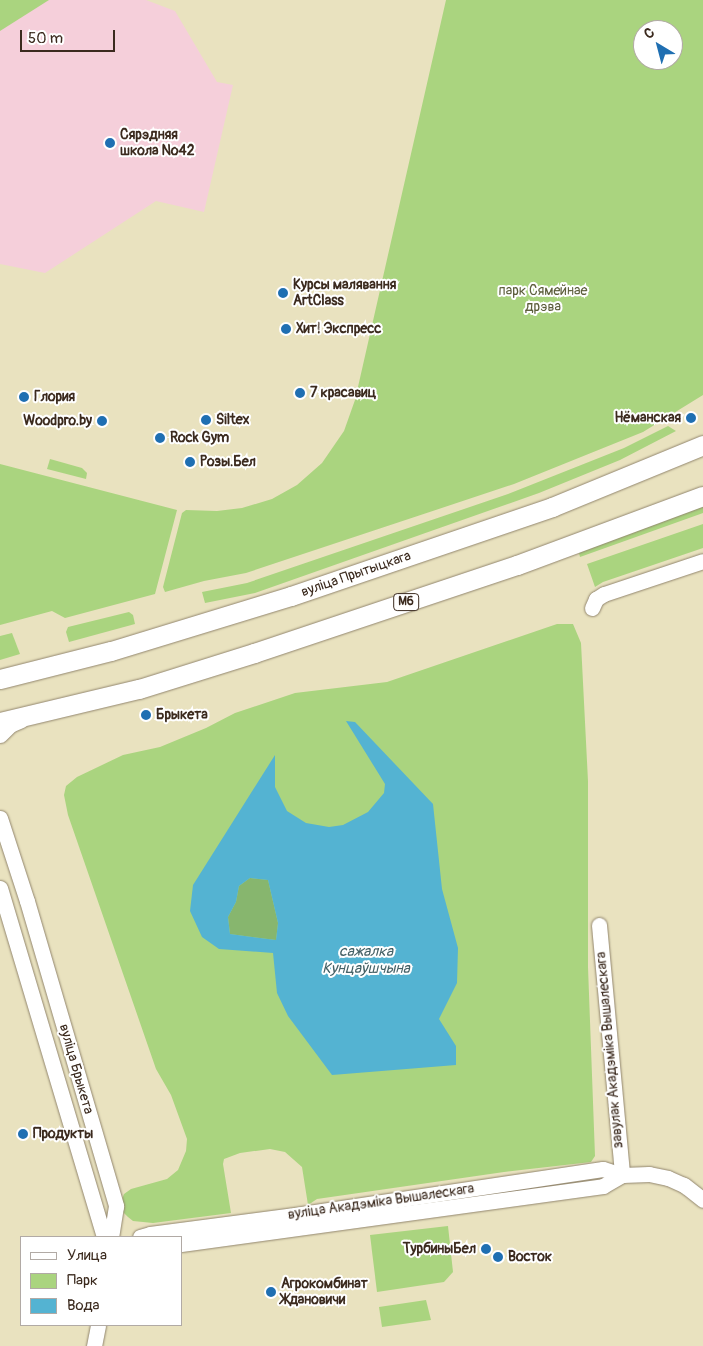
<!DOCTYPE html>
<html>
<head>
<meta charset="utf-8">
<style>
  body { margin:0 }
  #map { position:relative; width:703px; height:1346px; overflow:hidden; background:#e9e2bf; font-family:Pangolin,sans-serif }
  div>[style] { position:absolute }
  .built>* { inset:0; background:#f5cfda }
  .green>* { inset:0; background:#aad47f }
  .forest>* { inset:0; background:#87b66e }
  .water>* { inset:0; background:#54b3d2 }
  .roads { filter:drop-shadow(0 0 1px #92866e) drop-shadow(0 0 1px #92866e) }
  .minor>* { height:15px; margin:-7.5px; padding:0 7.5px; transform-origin:7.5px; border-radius:7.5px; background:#fff }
  .major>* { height:19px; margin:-9.5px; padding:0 9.5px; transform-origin:9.5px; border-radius:9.5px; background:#fff }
  .dots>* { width:14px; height:14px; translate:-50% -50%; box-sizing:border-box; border:2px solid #fff; border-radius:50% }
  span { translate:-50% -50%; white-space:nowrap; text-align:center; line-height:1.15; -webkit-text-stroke:4px #fff; paint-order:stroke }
  .shield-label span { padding:1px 4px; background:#fff; border:1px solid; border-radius:4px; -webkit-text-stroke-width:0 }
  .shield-label { font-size:12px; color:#3b2a1e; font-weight:700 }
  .poi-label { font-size:14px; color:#3b2a1e; font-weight:700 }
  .left { translate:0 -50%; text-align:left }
  .right { translate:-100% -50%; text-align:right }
  .park-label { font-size:14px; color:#5c5d3b }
  .street-label { font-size:14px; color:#3b2a1e }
  .water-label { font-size:15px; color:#456166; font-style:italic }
  .legend { position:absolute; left:20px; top:1236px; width:162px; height:90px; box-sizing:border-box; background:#fff; border:1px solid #b1aaa5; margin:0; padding:6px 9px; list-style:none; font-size:15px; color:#3b2a1e }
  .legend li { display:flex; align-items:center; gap:10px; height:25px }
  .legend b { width:25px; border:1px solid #b1aaa5 }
  .north { position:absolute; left:633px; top:20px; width:50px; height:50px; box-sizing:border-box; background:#fff; border:1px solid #b1aaa5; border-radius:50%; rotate:323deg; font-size:14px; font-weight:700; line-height:20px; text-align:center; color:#3b2a1e }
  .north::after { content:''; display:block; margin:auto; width:18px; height:22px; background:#1f6fb2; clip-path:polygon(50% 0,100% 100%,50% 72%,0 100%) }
  .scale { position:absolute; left:20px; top:30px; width:95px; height:22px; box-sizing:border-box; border:2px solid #3b2a1e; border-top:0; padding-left:6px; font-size:15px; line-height:18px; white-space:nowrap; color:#3b2a1e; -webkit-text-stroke:4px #fff; paint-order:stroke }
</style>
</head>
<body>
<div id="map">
  <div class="built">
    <i style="clip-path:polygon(0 0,146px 0,175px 11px,217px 82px,233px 85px,204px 212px,156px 201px,45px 273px,0 264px)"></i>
  </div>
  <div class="green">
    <i style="clip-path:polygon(0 0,49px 0,0 31px)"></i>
    <i style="clip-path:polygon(evenodd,446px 0,703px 0,703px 395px,643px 432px,514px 484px,246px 573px,204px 581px,165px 592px,163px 587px,182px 513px,186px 510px,217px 511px,242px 508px,272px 499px,297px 485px,322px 463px,344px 431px,355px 400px,446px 0,643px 30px,673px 30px,673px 60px,643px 60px,643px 30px)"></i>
    <i style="clip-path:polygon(668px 426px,676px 431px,620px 460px,539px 493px,255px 593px,205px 603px,202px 592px,247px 583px,508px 494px,624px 448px)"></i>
    <i style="clip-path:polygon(50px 459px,82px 468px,87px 473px,86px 479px,47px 469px)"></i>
    <i style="clip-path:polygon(0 464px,177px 510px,155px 594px,65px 618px,52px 611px,0 625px)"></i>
    <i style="clip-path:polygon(703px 505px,703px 513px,580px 557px,578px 549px)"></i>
    <i style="clip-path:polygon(703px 524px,703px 548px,603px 582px,595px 587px,587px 564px)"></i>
    <i style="clip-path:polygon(129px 612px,133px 615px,135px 624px,69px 642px,66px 632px,68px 627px)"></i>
    <i style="clip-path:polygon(557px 624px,573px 624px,581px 643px,588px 781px,588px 967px,595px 1156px,591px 1162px,504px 1172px,317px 1199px,308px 1205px,302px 1167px,285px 1152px,270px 1149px,240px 1153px,224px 1159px,223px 1164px,231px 1213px,153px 1223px,133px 1221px,128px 1217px,122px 1211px,121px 1202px,124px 1194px,131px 1189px,167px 1179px,178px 1170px,186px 1151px,187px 1139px,171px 1095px,156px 1069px,68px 815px,64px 795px,66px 786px,77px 777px,123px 755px,160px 747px,206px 728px,235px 713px,295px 693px,387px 682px)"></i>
    <i style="clip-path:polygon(12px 633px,20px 654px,0 660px,0 636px)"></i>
    <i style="clip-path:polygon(448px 1226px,453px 1272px,444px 1282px,377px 1292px,370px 1235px)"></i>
    <i style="clip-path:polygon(426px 1300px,431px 1320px,382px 1327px,379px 1307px)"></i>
  </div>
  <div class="forest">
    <i style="clip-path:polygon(250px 878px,268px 880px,278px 923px,276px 940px,230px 934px,228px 917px,236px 902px,239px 886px)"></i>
  </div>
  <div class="water">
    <i style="clip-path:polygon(evenodd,346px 721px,355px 722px,433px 804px,442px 889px,458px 948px,457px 983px,439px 1019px,456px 1046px,456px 1065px,332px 1075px,288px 1016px,277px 993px,273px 953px,219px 949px,202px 937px,190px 911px,193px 885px,275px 755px,275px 787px,287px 811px,306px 823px,329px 827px,343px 825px,368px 812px,384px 793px,385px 784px,346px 721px,250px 878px,268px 880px,278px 923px,276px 940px,230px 934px,228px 917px,236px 902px,239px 886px,250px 878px)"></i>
  </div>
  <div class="roads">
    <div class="minor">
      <i style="left:592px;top:608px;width:10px;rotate:-66deg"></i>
      <i style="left:596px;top:599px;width:9px;rotate:-32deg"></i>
      <i style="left:604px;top:594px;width:104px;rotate:-18.4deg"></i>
      <i style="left:0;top:735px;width:14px;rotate:-45deg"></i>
      <i style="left:10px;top:725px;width:12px;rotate:-24deg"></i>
      <i style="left:0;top:818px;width:87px;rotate:72deg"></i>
      <i style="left:27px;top:901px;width:318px;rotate:73.7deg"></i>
      <i style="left:116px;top:1206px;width:31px;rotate:99deg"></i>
      <i style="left:0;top:888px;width:364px;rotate:73.4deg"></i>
      <i style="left:599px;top:925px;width:251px;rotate:84.7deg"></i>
      <i style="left:140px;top:1237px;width:10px;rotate:-17deg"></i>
      <i style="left:150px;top:1234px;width:146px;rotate:-7.5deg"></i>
      <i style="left:295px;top:1215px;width:311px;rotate:-8.5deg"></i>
      <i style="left:603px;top:1169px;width:20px;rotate:18deg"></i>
      <i style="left:622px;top:1175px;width:27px;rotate:-2deg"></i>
      <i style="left:649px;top:1174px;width:19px;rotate:12deg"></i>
      <i style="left:668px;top:1178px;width:17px;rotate:24deg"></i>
      <i style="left:684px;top:1185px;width:24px;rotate:38deg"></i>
      <i style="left:181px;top:1244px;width:426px;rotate:-7.8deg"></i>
      <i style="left:603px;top:1186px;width:22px;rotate:-30deg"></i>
      <i style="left:94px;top:1346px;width:21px;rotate:-79deg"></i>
    </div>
    <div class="major">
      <i style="left:0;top:679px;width:114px;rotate:-14.2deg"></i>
      <i style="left:111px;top:651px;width:188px;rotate:-17deg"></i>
      <i style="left:291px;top:596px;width:276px;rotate:-18.8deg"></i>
      <i style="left:552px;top:507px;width:163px;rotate:-22.3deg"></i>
      <i style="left:0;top:722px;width:143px;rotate:-13.4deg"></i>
      <i style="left:139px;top:689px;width:121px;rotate:-17.4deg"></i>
      <i style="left:254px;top:653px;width:277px;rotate:-18.5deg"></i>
      <i style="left:517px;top:565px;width:198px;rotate:-20.4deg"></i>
    </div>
  </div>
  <div class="dots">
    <i style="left:110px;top:143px;background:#1f6fb2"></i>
    <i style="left:283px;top:293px;background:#1f6fb2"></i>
    <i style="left:286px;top:329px;background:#1f6fb2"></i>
    <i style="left:300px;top:393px;background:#1f6fb2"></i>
    <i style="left:24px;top:397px;background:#1f6fb2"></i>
    <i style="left:691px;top:418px;background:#1f6fb2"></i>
    <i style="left:206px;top:420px;background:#1f6fb2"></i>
    <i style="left:102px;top:421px;background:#1f6fb2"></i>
    <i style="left:160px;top:438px;background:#1f6fb2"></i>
    <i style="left:190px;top:462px;background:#1f6fb2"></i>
    <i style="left:146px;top:715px;background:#1f6fb2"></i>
    <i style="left:23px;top:1134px;background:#1f6fb2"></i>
    <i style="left:486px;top:1249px;background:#1f6fb2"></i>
    <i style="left:498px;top:1257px;background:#1f6fb2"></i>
    <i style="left:271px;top:1292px;background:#1f6fb2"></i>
  </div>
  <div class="shield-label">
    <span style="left:406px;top:602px">М6</span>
  </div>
  <div class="poi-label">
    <span class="left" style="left:120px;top:143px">Сярэдняя<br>школа №42</span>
    <span class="left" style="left:293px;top:293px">Курсы малявання<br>ArtClass</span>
    <span class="left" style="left:296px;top:329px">Хит! Экспресс</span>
    <span class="left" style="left:310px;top:393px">7 красавиц</span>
    <span class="left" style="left:34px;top:397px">Глория</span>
    <span class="right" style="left:681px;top:418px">Нёманская</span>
    <span class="left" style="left:216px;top:420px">Siltex</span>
    <span class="right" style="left:92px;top:421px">Woodpro.by</span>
    <span class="left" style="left:170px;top:438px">Rock Gym</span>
    <span class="left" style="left:200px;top:462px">Розы.Бел</span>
    <span class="left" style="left:156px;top:715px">Брыкета</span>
    <span class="left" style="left:33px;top:1134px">Продукты</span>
    <span class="right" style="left:476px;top:1249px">ТурбиныБел</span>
    <span class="left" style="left:508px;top:1257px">Восток</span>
    <span class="left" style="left:281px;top:1292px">Агрокомбинат<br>Ждановичи</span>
  </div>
  <div class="park-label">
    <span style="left:543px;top:299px">парк Сямейнае<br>дрэва</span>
  </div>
  <div class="street-label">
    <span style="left:356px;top:574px;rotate:-19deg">вуліца Прытыцкага</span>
    <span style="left:610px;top:1050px;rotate:-95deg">завулак Акадэміка Вышалескага</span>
    <span style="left:76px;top:1069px;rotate:74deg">вуліца Брыкета</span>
    <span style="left:381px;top:1202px;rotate:-8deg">вуліца Акадэміка Вышалескага</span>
  </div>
  <div class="water-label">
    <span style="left:366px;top:960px">сажалка<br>Кунцаўшчына</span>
  </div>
  <ul class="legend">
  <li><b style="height:6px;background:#fff"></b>Улица</li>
  <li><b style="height:14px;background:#aad47f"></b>Парк</li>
  <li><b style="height:14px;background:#54b3d2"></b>Вода</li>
  </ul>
  <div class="north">С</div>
  <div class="scale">50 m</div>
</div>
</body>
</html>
